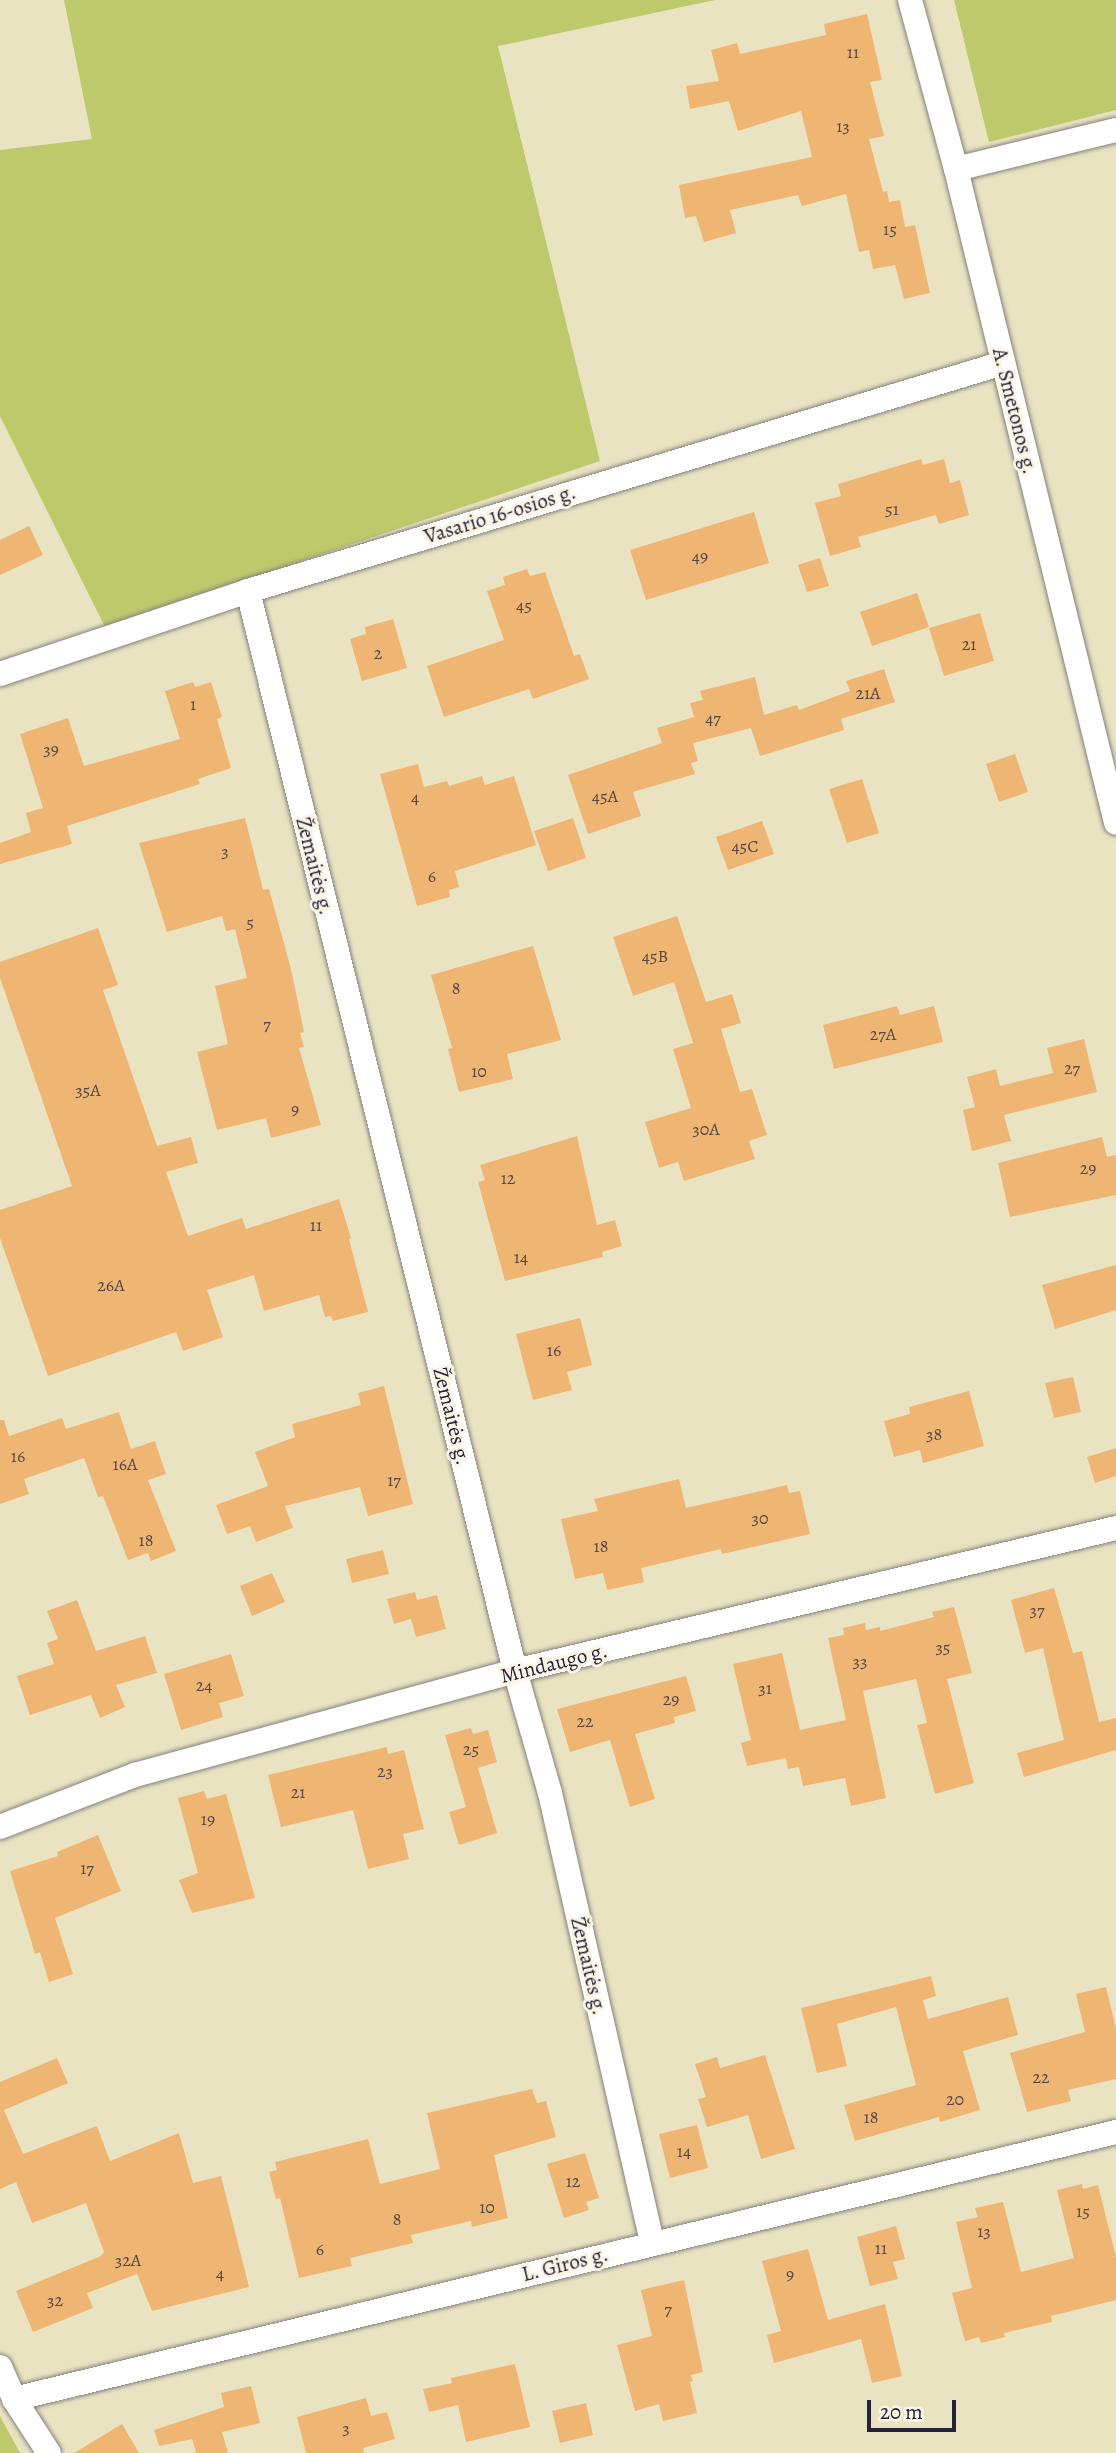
<!DOCTYPE html>
<html>
<head>
<meta charset="utf-8">
<style>
  body { margin:0 }
  #map { position:relative; width:1116px; height:2453px; overflow:hidden; background:#eae3c2; font-family:Alegreya,serif }
  div>[style] { position:absolute }
  .green>* { inset:0; background:#bdc96b }
  .building>* { inset:0; background:#efb673 }
  .roads { filter:drop-shadow(0 0 2px #86827e) drop-shadow(0 0 2px #86827e) }
  .minor>* { height:24px; margin:-12px; padding:0 12px; transform-origin:12px; border-radius:12px; background:#fff }
  span { translate:-50% -50%; white-space:nowrap; text-align:center; line-height:1.15; -webkit-text-stroke:6px #fcf5e5; paint-order:stroke }
  .number-label { font-size:18px; color:#554749 }
  .number-label span { -webkit-text-stroke-width:0 }
  .street-label { font-size:21px; color:#22223b }
  .scale { position:absolute; left:867px; top:2400px; width:89px; height:32px; box-sizing:border-box; border:4px solid #22223b; border-top:0; padding-left:9px; font-size:21px; line-height:24px; white-space:nowrap; color:#22223b; -webkit-text-stroke:5px #fcf5e5; paint-order:stroke }
</style>
</head>
<body>
<div id="map">
  <div class="green">
    <i style="clip-path:polygon(64px 0,715px 0,498px 46px,600px 461px,105px 627px,0 416px,0 150px,92px 139px)"></i>
    <i style="clip-path:polygon(954px 0,1116px 0,1116px 110px,989px 142px)"></i>
    <i style="clip-path:polygon(0 2416px,20px 2453px,0 2453px)"></i>
  </div>
  <div class="building">
    <i style="clip-path:polygon(867px 14px,882px 80px,870px 82px,884px 136px,869px 139px,883px 192px,887px 191px,889px 202px,900px 200px,905px 227px,915px 225px,930px 293px,904px 299px,895px 265px,873px 269px,869px 250px,859px 252px,846px 194px,802px 206px,798px 195px,730px 210px,736px 233px,704px 242px,696px 216px,685px 218px,679px 185px,812px 157px,801px 111px,738px 131px,729px 101px,690px 109px,686px 86px,719px 81px,711px 50px,737px 43px,740px 54px,826px 35px,824px 24px)"></i>
    <i style="clip-path:polygon(921px 459px,923px 465px,944px 459px,950px 483px,960px 480px,969px 515px,939px 524px,936px 515px,858px 537px,861px 547px,830px 556px,815px 503px,841px 496px,838px 484px)"></i>
    <i style="clip-path:polygon(754px 512px,769px 563px,646px 600px,630px 550px)"></i>
    <i style="clip-path:polygon(29px 526px,43px 555px,0 575px,0 540px)"></i>
    <i style="clip-path:polygon(820px 558px,829px 586px,807px 592px,798px 565px)"></i>
    <i style="clip-path:polygon(527px 569px,530px 576px,545px 572px,574px 656px,580px 654px,589px 679px,533px 699px,529px 689px,444px 717px,427px 666px,504px 640px,487px 591px,505px 585px,503px 577px)"></i>
    <i style="clip-path:polygon(917px 593px,929px 627px,872px 646px,860px 612px)"></i>
    <i style="clip-path:polygon(980px 613px,994px 661px,944px 676px,929px 628px)"></i>
    <i style="clip-path:polygon(393px 619px,407px 668px,362px 681px,350px 639px,366px 634px,365px 627px)"></i>
    <i style="clip-path:polygon(884px 669px,895px 702px,841px 719px,844px 730px,760px 756px,751px 728px,693px 743px,698px 761px,691px 763px,695px 774px,633px 792px,641px 816px,588px 834px,568px 775px,662px 743px,657px 728px,694px 717px,690px 703px,703px 700px,700px 691px,755px 677px,764px 715px,797px 705px,799px 710px,850px 691px,846px 681px)"></i>
    <i style="clip-path:polygon(193px 682px,195px 687px,211px 682px,222px 717px,217px 719px,231px 768px,198px 779px,200px 784px,67px 826px,72px 844px,0 864px,0 843px,31px 832px,26px 813px,43px 808px,20px 734px,68px 718px,84px 766px,180px 739px,165px 691px)"></i>
    <i style="clip-path:polygon(1015px 754px,1028px 792px,999px 802px,986px 764px)"></i>
    <i style="clip-path:polygon(418px 764px,424px 787px,447px 781px,449px 786px,482px 776px,485px 785px,514px 776px,536px 845px,455px 871px,459px 887px,449px 890px,450px 897px,417px 906px,380px 774px)"></i>
    <i style="clip-path:polygon(862px 779px,879px 833px,847px 843px,829px 789px)"></i>
    <i style="clip-path:polygon(245px 818px,263px 890px,269px 889px,291px 969px,304px 1032px,300px 1033px,304px 1047px,299px 1048px,321px 1125px,271px 1138px,266px 1118px,217px 1130px,197px 1052px,228px 1044px,215px 986px,247px 978px,235px 929px,226px 931px,222px 916px,167px 932px,139px 843px)"></i>
    <i style="clip-path:polygon(573px 818px,586px 858px,548px 871px,534px 831px)"></i>
    <i style="clip-path:polygon(762px 821px,774px 854px,728px 870px,716px 837px)"></i>
    <i style="clip-path:polygon(677px 916px,706px 1002px,732px 994px,741px 1023px,721px 1029px,740px 1092px,752px 1089px,767px 1135px,749px 1141px,755px 1159px,684px 1181px,678px 1162px,659px 1168px,645px 1122px,691px 1108px,673px 1049px,693px 1043px,674px 982px,633px 996px,613px 937px)"></i>
    <i style="clip-path:polygon(98px 928px,118px 985px,103px 990px,157px 1146px,191px 1137px,198px 1163px,166px 1172px,188px 1236px,242px 1218px,246px 1229px,339px 1199px,351px 1238px,349px 1239px,368px 1312px,333px 1321px,331px 1316px,325px 1317px,319px 1295px,264px 1311px,254px 1275px,207px 1290px,223px 1337px,183px 1351px,176px 1332px,48px 1376px,0 1238px,0 1210px,72px 1186px,0 978px,0 962px)"></i>
    <i style="clip-path:polygon(533px 946px,561px 1040px,507px 1054px,513px 1079px,459px 1092px,448px 1049px,452px 1048px,431px 975px)"></i>
    <i style="clip-path:polygon(897px 1006px,900px 1015px,934px 1006px,943px 1042px,834px 1069px,823px 1025px)"></i>
    <i style="clip-path:polygon(1084px 1039px,1097px 1092px,1004px 1115px,1011px 1141px,972px 1151px,963px 1110px,975px 1107px,967px 1077px,996px 1069px,1000px 1086px,1053px 1073px,1047px 1048px)"></i>
    <i style="clip-path:polygon(577px 1136px,597px 1225px,615px 1220px,622px 1246px,602px 1252px,603px 1257px,505px 1281px,478px 1182px,485px 1180px,480px 1165px)"></i>
    <i style="clip-path:polygon(1102px 1137px,1107px 1157px,1116px 1155px,1116px 1195px,1010px 1217px,998px 1163px)"></i>
    <i style="clip-path:polygon(1116px 1265px,1116px 1310px,1055px 1329px,1042px 1285px)"></i>
    <i style="clip-path:polygon(580px 1318px,592px 1365px,567px 1372px,572px 1390px,533px 1400px,516px 1334px)"></i>
    <i style="clip-path:polygon(1073px 1377px,1081px 1412px,1054px 1418px,1045px 1383px)"></i>
    <i style="clip-path:polygon(384px 1386px,413px 1504px,368px 1516px,360px 1487px,285px 1506px,293px 1528px,256px 1542px,250px 1526px,227px 1534px,216px 1505px,268px 1486px,255px 1452px,295px 1437px,292px 1424px,361px 1405px,358px 1393px)"></i>
    <i style="clip-path:polygon(969px 1391px,984px 1446px,923px 1463px,920px 1450px,894px 1457px,884px 1421px,910px 1414px,909px 1407px)"></i>
    <i style="clip-path:polygon(119px 1412px,131px 1449px,155px 1441px,166px 1474px,148px 1480px,176px 1551px,151px 1561px,148px 1553px,128px 1560px,103px 1496px,98px 1497px,84px 1458px,24px 1479px,29px 1494px,0 1504px,0 1420px,4px 1420px,9px 1436px,62px 1418px,66px 1429px)"></i>
    <i style="clip-path:polygon(1116px 1448px,1116px 1476px,1095px 1483px,1087px 1457px)"></i>
    <i style="clip-path:polygon(679px 1479px,686px 1508px,787px 1485px,789px 1493px,800px 1491px,810px 1534px,722px 1554px,721px 1549px,641px 1568px,644px 1582px,607px 1590px,603px 1573px,575px 1579px,561px 1519px,598px 1511px,594px 1499px)"></i>
    <i style="clip-path:polygon(383px 1550px,389px 1574px,352px 1583px,346px 1559px)"></i>
    <i style="clip-path:polygon(272px 1573px,285px 1602px,252px 1616px,240px 1586px)"></i>
    <i style="clip-path:polygon(1054px 1588px,1073px 1653px,1082px 1651px,1099px 1722px,1116px 1718px,1116px 1750px,1024px 1777px,1017px 1753px,1064px 1740px,1043px 1648px,1025px 1653px,1011px 1600px)"></i>
    <i style="clip-path:polygon(415px 1592px,417px 1600px,437px 1595px,446px 1629px,416px 1637px,411px 1619px,394px 1624px,387px 1599px)"></i>
    <i style="clip-path:polygon(77px 1600px,96px 1651px,145px 1636px,157px 1673px,116px 1685px,125px 1707px,100px 1718px,91px 1695px,30px 1715px,17px 1676px,54px 1664px,47px 1643px,58px 1639px,47px 1611px)"></i>
    <i style="clip-path:polygon(954px 1607px,972px 1673px,947px 1679px,974px 1783px,935px 1794px,917px 1725px,927px 1723px,916px 1679px,863px 1691px,886px 1798px,851px 1806px,845px 1778px,803px 1786px,799px 1767px,788px 1769px,786px 1758px,747px 1766px,741px 1743px,751px 1740px,733px 1664px,782px 1653px,800px 1730px,846px 1720px,828px 1638px,844px 1635px,843px 1628px,865px 1623px,866px 1630px,880px 1627px,880px 1631px,934px 1617px,932px 1612px)"></i>
    <i style="clip-path:polygon(231px 1654px,244px 1696px,219px 1703px,223px 1717px,181px 1730px,164px 1674px)"></i>
    <i style="clip-path:polygon(686px 1676px,696px 1711px,674px 1717px,675px 1723px,635px 1734px,655px 1799px,630px 1807px,610px 1740px,570px 1752px,557px 1709px)"></i>
    <i style="clip-path:polygon(471px 1728px,473px 1734px,488px 1730px,497px 1762px,478px 1768px,497px 1833px,459px 1845px,449px 1812px,466px 1807px,445px 1735px)"></i>
    <i style="clip-path:polygon(387px 1747px,388px 1754px,404px 1750px,424px 1829px,403px 1834px,409px 1859px,368px 1869px,353px 1810px,281px 1827px,268px 1775px)"></i>
    <i style="clip-path:polygon(204px 1791px,207px 1799px,226px 1794px,255px 1898px,192px 1913px,179px 1880px,198px 1873px,178px 1798px)"></i>
    <i style="clip-path:polygon(98px 1835px,121px 1891px,55px 1918px,73px 1974px,49px 1982px,40px 1952px,35px 1954px,10px 1871px,58px 1856px,57px 1852px)"></i>
    <i style="clip-path:polygon(931px 1976px,936px 1996px,923px 2000px,928px 2019px,1008px 1997px,1018px 2035px,963px 2051px,980px 2110px,940px 2122px,939px 2117px,855px 2141px,844px 2105px,916px 2085px,896px 2007px,837px 2024px,847px 2066px,817px 2073px,801px 2008px)"></i>
    <i style="clip-path:polygon(1106px 1987px,1116px 2029px,1116px 2079px,1068px 2090px,1071px 2101px,1027px 2112px,1010px 2053px,1085px 2032px,1076px 1994px)"></i>
    <i style="clip-path:polygon(765px 2055px,795px 2149px,761px 2159px,748px 2115px,707px 2127px,698px 2099px,706px 2097px,695px 2064px,717px 2057px,720px 2068px)"></i>
    <i style="clip-path:polygon(57px 2058px,68px 2083px,4px 2110px,23px 2154px,97px 2126px,110px 2161px,179px 2133px,193px 2183px,221px 2176px,249px 2287px,152px 2311px,137px 2274px,87px 2293px,93px 2308px,33px 2332px,16px 2291px,101px 2256px,104px 2252px,86px 2203px,32px 2223px,16px 2182px,0 2189px,0 2082px)"></i>
    <i style="clip-path:polygon(532px 2089px,537px 2103px,546px 2101px,556px 2137px,494px 2155px,508px 2218px,472px 2227px,471px 2221px,411px 2235px,413px 2243px,350px 2258px,352px 2266px,299px 2278px,280px 2198px,276px 2199px,269px 2172px,277px 2170px,275px 2162px,368px 2139px,380px 2184px,440px 2169px,427px 2113px)"></i>
    <i style="clip-path:polygon(697px 2125px,708px 2168px,670px 2178px,659px 2134px)"></i>
    <i style="clip-path:polygon(585px 2153px,599px 2198px,586px 2202px,589px 2210px,564px 2218px,547px 2164px)"></i>
    <i style="clip-path:polygon(1082px 2184px,1083px 2189px,1098px 2185px,1116px 2257px,1116px 2300px,1051px 2316px,1052px 2322px,1004px 2333px,1005px 2337px,981px 2343px,979px 2337px,965px 2341px,952px 2293px,972px 2288px,956px 2222px,978px 2217px,975px 2208px,1003px 2202px,1021px 2272px,1074px 2258px,1057px 2190px)"></i>
    <i style="clip-path:polygon(896px 2226px,905px 2259px,893px 2262px,898px 2279px,870px 2286px,857px 2237px)"></i>
    <i style="clip-path:polygon(808px 2249px,828px 2320px,885px 2304px,902px 2376px,872px 2383px,861px 2339px,774px 2363px,767px 2335px,781px 2331px,762px 2261px)"></i>
    <i style="clip-path:polygon(684px 2280px,703px 2372px,691px 2375px,693px 2381px,690px 2382px,697px 2413px,663px 2421px,659px 2404px,635px 2411px,617px 2345px,652px 2336px,641px 2290px)"></i>
    <i style="clip-path:polygon(515px 2364px,530px 2427px,466px 2442px,458px 2405px,429px 2412px,423px 2389px,452px 2383px,451px 2378px)"></i>
    <i style="clip-path:polygon(251px 2386px,260px 2423px,222px 2432px,228px 2453px,196px 2453px,192px 2439px,159px 2446px,154px 2430px,224px 2407px,221px 2393px)"></i>
    <i style="clip-path:polygon(366px 2398px,371px 2416px,387px 2412px,395px 2439px,363px 2448px,364px 2453px,306px 2453px,297px 2417px)"></i>
    <i style="clip-path:polygon(586px 2403px,593px 2435px,560px 2443px,552px 2411px)"></i>
    <i style="clip-path:polygon(122px 2424px,139px 2453px,74px 2453px)"></i>
  </div>
  <div class="roads">
    <div class="minor">
      <i style="left:910px;top:0;width:175px;rotate:74.8deg"></i>
      <i style="left:956px;top:169px;width:673px;rotate:76.25deg"></i>
      <i style="left:956px;top:169px;width:165px;rotate:-13.7deg"></i>
      <i style="left:248px;top:591px;width:1113px;rotate:76.11deg"></i>
      <i style="left:515px;top:1671px;width:127px;rotate:74deg"></i>
      <i style="left:550px;top:1793px;width:461px;rotate:77.2deg"></i>
      <i style="left:0;top:674px;width:262px;rotate:-18.5deg"></i>
      <i style="left:248px;top:591px;width:789px;rotate:-16.8deg"></i>
      <i style="left:0;top:1827px;width:145px;rotate:-21.1deg"></i>
      <i style="left:135px;top:1775px;width:394px;rotate:-15.3deg"></i>
      <i style="left:515px;top:1671px;width:618px;rotate:-13.38deg"></i>
      <i style="left:0;top:2367px;width:35px;rotate:66deg"></i>
      <i style="left:14px;top:2399px;width:64px;rotate:57.1deg"></i>
      <i style="left:14px;top:2399px;width:1134px;rotate:-13.62deg"></i>
    </div>
  </div>
  <div class="number-label">
    <span style="left:853px;top:52px">11</span>
    <span style="left:843px;top:126px">13</span>
    <span style="left:890px;top:229px">15</span>
    <span style="left:892px;top:509px">51</span>
    <span style="left:700px;top:556px">49</span>
    <span style="left:524px;top:605px">45</span>
    <span style="left:969px;top:644px">21</span>
    <span style="left:378px;top:653px">2</span>
    <span style="left:868px;top:693px">21A</span>
    <span style="left:193px;top:704px">1</span>
    <span style="left:713px;top:718px">47</span>
    <span style="left:51px;top:749px">39</span>
    <span style="left:605px;top:796px">45A</span>
    <span style="left:415px;top:797px">4</span>
    <span style="left:745px;top:846px">45C</span>
    <span style="left:225px;top:851px">3</span>
    <span style="left:432px;top:876px">6</span>
    <span style="left:250px;top:922px">5</span>
    <span style="left:655px;top:956px">45B</span>
    <span style="left:456px;top:988px">8</span>
    <span style="left:267px;top:1024px">7</span>
    <span style="left:883px;top:1034px">27A</span>
    <span style="left:1072px;top:1068px">27</span>
    <span style="left:479px;top:1071px">10</span>
    <span style="left:88px;top:1090px">35A</span>
    <span style="left:295px;top:1109px">9</span>
    <span style="left:706px;top:1129px">30A</span>
    <span style="left:1088px;top:1168px">29</span>
    <span style="left:508px;top:1178px">12</span>
    <span style="left:316px;top:1225px">11</span>
    <span style="left:521px;top:1257px">14</span>
    <span style="left:111px;top:1285px">26A</span>
    <span style="left:554px;top:1350px">16</span>
    <span style="left:934px;top:1434px">38</span>
    <span style="left:18px;top:1456px">16</span>
    <span style="left:125px;top:1464px">16A</span>
    <span style="left:394px;top:1480px">17</span>
    <span style="left:760px;top:1518px">30</span>
    <span style="left:146px;top:1540px">18</span>
    <span style="left:601px;top:1546px">18</span>
    <span style="left:1037px;top:1610px">37</span>
    <span style="left:943px;top:1647px">35</span>
    <span style="left:860px;top:1661px">33</span>
    <span style="left:204px;top:1685px">24</span>
    <span style="left:765px;top:1688px">31</span>
    <span style="left:671px;top:1699px">29</span>
    <span style="left:585px;top:1721px">22</span>
    <span style="left:471px;top:1749px">25</span>
    <span style="left:385px;top:1771px">23</span>
    <span style="left:298px;top:1792px">21</span>
    <span style="left:208px;top:1819px">19</span>
    <span style="left:87px;top:1868px">17</span>
    <span style="left:1041px;top:2077px">22</span>
    <span style="left:955px;top:2099px">20</span>
    <span style="left:871px;top:2117px">18</span>
    <span style="left:684px;top:2151px">14</span>
    <span style="left:573px;top:2181px">12</span>
    <span style="left:487px;top:2207px">10</span>
    <span style="left:1083px;top:2211px">15</span>
    <span style="left:397px;top:2219px">8</span>
    <span style="left:984px;top:2231px">13</span>
    <span style="left:881px;top:2248px">11</span>
    <span style="left:320px;top:2249px">6</span>
    <span style="left:128px;top:2260px">32A</span>
    <span style="left:220px;top:2273px">4</span>
    <span style="left:790px;top:2274px">9</span>
    <span style="left:55px;top:2300px">32</span>
    <span style="left:668px;top:2309px">7</span>
    <span style="left:346px;top:2428px">3</span>
  </div>
  <div class="street-label">
    <span style="left:1015px;top:411px;rotate:76deg">A. Smetonos g.</span>
    <span style="left:500px;top:514px;rotate:-17deg">Vasario 16-osios g.</span>
    <span style="left:315px;top:866px;rotate:76deg">Žemaitės g.</span>
    <span style="left:452px;top:1416px;rotate:76deg">Žemaitės g.</span>
    <span style="left:554px;top:1663px;rotate:-14deg">Mindaugo g.</span>
    <span style="left:589px;top:1966px;rotate:77deg">Žemaitės g.</span>
    <span style="left:565px;top:2264px;rotate:-14deg">L. Giros g.</span>
  </div>
  <div class="scale">20 m</div>
</div>
</body>
</html>
